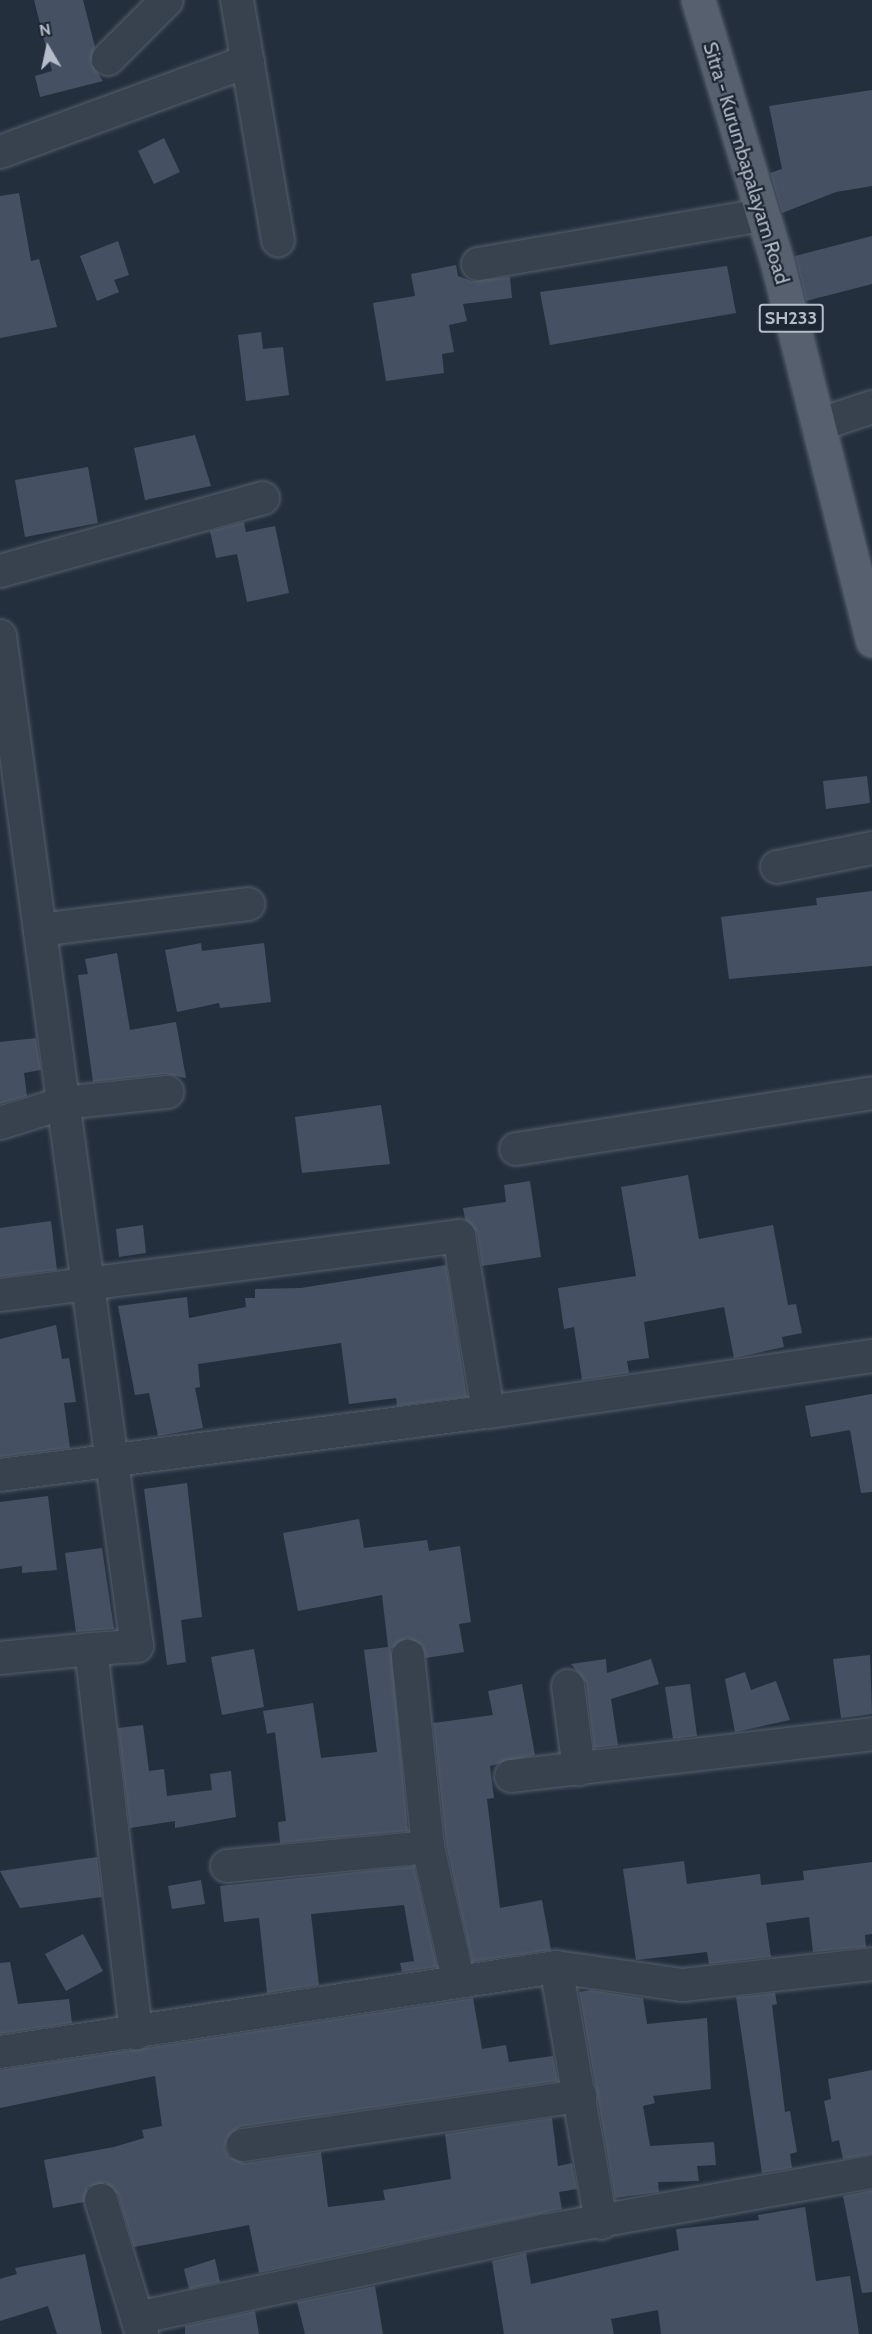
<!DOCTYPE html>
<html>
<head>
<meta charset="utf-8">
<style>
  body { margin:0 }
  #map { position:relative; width:872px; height:2334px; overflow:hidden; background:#242f3e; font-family:Cabin,sans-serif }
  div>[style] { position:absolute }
  .building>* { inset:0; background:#455162 }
  .roads { filter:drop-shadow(0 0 2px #565f6c) drop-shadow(0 0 2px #565f6c) }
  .minor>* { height:32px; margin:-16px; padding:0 16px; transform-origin:16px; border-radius:16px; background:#38414e }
  .major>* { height:33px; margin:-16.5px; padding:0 16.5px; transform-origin:16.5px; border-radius:16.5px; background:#56606e }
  span { translate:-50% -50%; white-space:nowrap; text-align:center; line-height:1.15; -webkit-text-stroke:4.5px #1d2633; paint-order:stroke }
  .shield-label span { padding:2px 4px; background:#1d2633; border:2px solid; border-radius:4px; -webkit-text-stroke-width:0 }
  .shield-label { font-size:18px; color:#b4bcc9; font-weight:700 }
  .street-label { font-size:20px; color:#b4bcc9 }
  .north { position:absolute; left:18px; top:18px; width:60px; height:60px; -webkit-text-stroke:4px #1d2633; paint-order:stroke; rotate:351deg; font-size:16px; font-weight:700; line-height:24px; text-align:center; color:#b4bcc9 }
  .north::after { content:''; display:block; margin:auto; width:21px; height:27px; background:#b4bcc9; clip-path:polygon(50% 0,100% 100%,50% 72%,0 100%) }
</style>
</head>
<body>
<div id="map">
  <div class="building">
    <i style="clip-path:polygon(34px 0,83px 0,95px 47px,91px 63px,103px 81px,40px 97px,35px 76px,52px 71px)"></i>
    <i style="clip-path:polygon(872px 90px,872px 186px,836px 192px,782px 213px,770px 173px,782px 169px,769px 106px)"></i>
    <i style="clip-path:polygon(164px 138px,180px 172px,154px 184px,138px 151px)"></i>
    <i style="clip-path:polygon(19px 193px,31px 261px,39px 259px,57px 327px,0 338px,0 196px)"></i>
    <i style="clip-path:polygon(872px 236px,872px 284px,806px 301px,795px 256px)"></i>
    <i style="clip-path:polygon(118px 241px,129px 275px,114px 280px,119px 292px,97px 301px,80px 256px)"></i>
    <i style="clip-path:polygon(456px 265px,458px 276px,472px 281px,510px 277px,512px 298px,463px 304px,467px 321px,449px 325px,454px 352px,442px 354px,444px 373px,386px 381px,373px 303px,415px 296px,411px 274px)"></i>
    <i style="clip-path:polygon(727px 266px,736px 313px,550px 345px,540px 292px)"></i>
    <i style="clip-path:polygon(261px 332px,263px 349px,283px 347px,289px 395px,246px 401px,238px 335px)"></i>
    <i style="clip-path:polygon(195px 435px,211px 486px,145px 500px,134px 448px)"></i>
    <i style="clip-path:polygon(88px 467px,98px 523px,25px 537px,15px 480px)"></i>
    <i style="clip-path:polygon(244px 522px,246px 532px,275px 526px,289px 593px,247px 602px,237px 554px,216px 558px,210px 531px)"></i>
    <i style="clip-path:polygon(867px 776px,870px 803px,826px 809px,823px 781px)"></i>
    <i style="clip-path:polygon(872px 891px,872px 966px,729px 979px,721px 917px,817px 905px,816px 898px)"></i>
    <i style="clip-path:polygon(201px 943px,202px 951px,264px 943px,271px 1002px,220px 1008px,219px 1003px,177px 1012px,165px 950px)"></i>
    <i style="clip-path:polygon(117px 953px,130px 1030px,176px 1022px,186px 1078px,165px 1074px,93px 1082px,78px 975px,88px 974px,85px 959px)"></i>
    <i style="clip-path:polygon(36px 1038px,41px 1070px,24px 1073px,27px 1096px,0 1104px,0 1042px)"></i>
    <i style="clip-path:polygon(381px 1105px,390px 1164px,302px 1173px,295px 1117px)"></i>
    <i style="clip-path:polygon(688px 1175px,699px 1239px,773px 1225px,788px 1305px,796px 1304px,802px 1333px,782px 1337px,784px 1347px,734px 1358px,724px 1307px,644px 1322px,649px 1358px,627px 1361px,629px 1373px,582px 1380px,574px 1327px,564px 1329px,558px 1288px,636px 1276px,621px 1187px)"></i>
    <i style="clip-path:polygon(530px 1181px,541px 1257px,482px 1266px,477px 1233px,465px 1219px,463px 1208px,506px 1202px,504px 1185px)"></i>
    <i style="clip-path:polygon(51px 1221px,57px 1270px,0 1277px,0 1228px)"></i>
    <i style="clip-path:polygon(143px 1225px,146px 1253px,119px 1257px,116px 1229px)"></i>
    <i style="clip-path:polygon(446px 1265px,467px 1397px,397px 1406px,396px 1398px,349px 1404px,341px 1343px,198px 1364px,200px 1387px,195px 1388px,203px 1428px,158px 1436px,149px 1393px,135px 1395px,118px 1306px,187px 1297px,189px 1318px,246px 1307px,245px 1298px,255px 1298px,255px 1289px,301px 1288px)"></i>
    <i style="clip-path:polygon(56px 1325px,62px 1359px,69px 1358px,76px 1402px,64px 1403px,70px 1448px,0 1457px,0 1339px)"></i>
    <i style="clip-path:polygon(872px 1394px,872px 1492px,861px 1493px,850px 1430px,811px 1437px,805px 1406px)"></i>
    <i style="clip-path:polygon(187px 1483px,202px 1617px,181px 1620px,186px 1662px,167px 1665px,144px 1489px)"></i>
    <i style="clip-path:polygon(48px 1496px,57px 1570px,22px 1573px,22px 1566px,0 1569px,0 1502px)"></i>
    <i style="clip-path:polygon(359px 1519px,364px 1548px,427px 1540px,429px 1551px,460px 1546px,471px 1622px,459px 1624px,464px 1652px,426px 1658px,422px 1645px,407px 1638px,391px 1649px,408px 1831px,280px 1843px,278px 1822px,286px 1821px,275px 1732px,267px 1734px,263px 1711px,313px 1703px,321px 1758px,377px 1752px,364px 1650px,388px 1647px,382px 1595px,298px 1611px,283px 1533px)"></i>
    <i style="clip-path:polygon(102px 1548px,114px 1629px,76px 1632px,65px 1553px)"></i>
    <i style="clip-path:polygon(254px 1649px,264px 1707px,222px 1715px,211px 1657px)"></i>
    <i style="clip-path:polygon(870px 1655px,872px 1714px,841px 1718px,833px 1659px)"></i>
    <i style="clip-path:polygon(606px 1659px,607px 1673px,651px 1659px,659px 1684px,611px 1699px,618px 1745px,594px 1748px,586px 1683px,571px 1664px)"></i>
    <i style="clip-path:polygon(745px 1672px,751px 1690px,776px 1681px,790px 1720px,735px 1732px,725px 1679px)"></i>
    <i style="clip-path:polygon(522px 1684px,535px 1755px,490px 1766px,494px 1798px,487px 1799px,500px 1908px,542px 1900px,551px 1950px,472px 1962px,446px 1844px,433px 1723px,493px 1715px,488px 1691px)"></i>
    <i style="clip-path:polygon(690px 1684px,697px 1736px,673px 1739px,665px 1687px)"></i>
    <i style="clip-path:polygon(143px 1725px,149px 1771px,164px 1769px,167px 1796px,212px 1790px,210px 1774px,231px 1771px,236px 1817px,175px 1828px,175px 1821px,130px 1828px,118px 1728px)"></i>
    <i style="clip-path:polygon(97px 1857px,102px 1897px,20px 1908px,0 1871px)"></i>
    <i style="clip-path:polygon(684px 1861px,687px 1884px,760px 1874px,761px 1885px,804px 1880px,803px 1871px,872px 1862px,872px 1934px,865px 1935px,866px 1947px,813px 1952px,809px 1917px,766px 1923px,771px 1957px,709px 1964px,707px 1952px,636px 1960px,623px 1869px)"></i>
    <i style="clip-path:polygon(414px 1866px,437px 1967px,402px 1972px,400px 1963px,414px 1961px,404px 1905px,311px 1914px,319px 1985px,267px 1993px,259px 1918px,224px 1922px,220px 1886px)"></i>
    <i style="clip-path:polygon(201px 1880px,205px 1904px,172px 1909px,168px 1886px)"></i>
    <i style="clip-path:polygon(83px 1934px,103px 1971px,66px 1991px,45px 1954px)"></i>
    <i style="clip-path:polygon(10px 1962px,18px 2004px,69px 1999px,72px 2023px,0 2034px,0 1963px)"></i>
    <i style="clip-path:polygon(591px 1990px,643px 1998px,647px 2024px,707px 2018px,711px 2089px,653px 2096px,655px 2103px,643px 2106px,650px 2146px,714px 2142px,716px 2165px,697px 2166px,699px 2181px,658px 2182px,659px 2192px,615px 2198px,579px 1992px)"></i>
    <i style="clip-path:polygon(775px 1993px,777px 2004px,772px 2005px,785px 2112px,790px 2111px,797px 2152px,790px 2154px,792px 2168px,762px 2173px,736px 1997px)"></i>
    <i style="clip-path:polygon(473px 1998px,482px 2049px,506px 2045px,509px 2062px,553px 2056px,558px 2081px,240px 2127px,227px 2138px,225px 2148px,229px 2157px,245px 2163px,321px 2152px,328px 2207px,385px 2200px,383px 2190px,451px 2179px,445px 2134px,552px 2118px,558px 2166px,572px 2163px,577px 2189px,559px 2192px,562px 2209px,259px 2273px,249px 2225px,134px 2247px,118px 2195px,106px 2183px,88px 2187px,84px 2202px,53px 2208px,44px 2160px,114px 2147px,144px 2138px,142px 2130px,162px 2126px,155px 2076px,0 2108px,0 2070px)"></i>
    <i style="clip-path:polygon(872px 2070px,872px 2154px,843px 2159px,839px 2140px,832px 2142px,824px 2101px,831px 2099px,828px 2079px)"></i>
    <i style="clip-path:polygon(872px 2190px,872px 2292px,862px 2293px,843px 2196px)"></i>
    <i style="clip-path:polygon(805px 2207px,816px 2281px,850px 2276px,859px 2334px,661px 2334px,658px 2310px,611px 2319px,614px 2334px,504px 2334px,492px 2261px,526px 2253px,531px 2284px,679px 2250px,676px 2229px,759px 2220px,758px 2215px)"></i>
    <i style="clip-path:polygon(85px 2254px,102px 2334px,57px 2334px,48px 2306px,0 2321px,0 2279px,17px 2274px,15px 2268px)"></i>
    <i style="clip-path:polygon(215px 2259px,220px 2282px,189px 2289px,184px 2269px)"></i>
    <i style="clip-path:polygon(375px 2286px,383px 2334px,305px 2334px,297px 2302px)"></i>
    <i style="clip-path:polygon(255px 2311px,259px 2334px,185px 2334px,185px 2326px)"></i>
  </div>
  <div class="roads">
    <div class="minor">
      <i style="left:237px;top:0;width:244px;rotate:80.3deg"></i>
      <i style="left:108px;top:59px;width:83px;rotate:-45deg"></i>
      <i style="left:0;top:152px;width:264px;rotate:-20.1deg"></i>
      <i style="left:478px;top:264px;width:288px;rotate:-9.8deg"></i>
      <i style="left:818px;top:425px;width:57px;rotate:-18.4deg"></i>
      <i style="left:0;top:571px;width:273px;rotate:-15.5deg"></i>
      <i style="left:0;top:636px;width:1019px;rotate:82.28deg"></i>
      <i style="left:137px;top:1646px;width:46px;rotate:176.3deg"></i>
      <i style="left:777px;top:867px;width:97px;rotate:-11.3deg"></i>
      <i style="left:40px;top:930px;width:210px;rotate:-7.1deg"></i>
      <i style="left:0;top:1123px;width:67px;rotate:-17.4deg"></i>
      <i style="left:64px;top:1103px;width:104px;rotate:-6.1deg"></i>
      <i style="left:516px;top:1149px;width:360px;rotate:-8.9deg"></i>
      <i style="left:0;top:1295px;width:463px;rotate:-7.3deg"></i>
      <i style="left:459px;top:1236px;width:178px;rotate:80.6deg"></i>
      <i style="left:0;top:1475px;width:492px;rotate:-7.4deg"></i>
      <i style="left:488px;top:1412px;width:388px;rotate:-8.3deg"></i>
      <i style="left:408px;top:1656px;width:192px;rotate:84deg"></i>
      <i style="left:428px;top:1847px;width:135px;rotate:77.2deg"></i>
      <i style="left:0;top:1658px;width:91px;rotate:-5.6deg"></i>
      <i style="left:91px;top:1649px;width:387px;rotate:83.3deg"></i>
      <i style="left:568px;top:1686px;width:84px;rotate:82.5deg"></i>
      <i style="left:511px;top:1776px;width:363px;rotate:-6.6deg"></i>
      <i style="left:227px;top:1866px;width:202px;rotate:-5.4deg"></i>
      <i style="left:556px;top:1967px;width:128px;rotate:8.1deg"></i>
      <i style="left:683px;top:1985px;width:190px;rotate:-6.3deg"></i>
      <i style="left:0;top:2052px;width:562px;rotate:-8.69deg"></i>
      <i style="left:556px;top:1967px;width:260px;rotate:80deg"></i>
      <i style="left:243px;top:2145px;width:341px;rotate:-8.3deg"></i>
      <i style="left:101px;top:2200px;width:123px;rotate:73deg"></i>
      <i style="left:142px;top:2334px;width:17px;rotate:-107deg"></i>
      <i style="left:137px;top:2318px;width:416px;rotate:-12.1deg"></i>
      <i style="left:544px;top:2231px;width:333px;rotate:-10.2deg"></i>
    </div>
    <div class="major">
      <i style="left:698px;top:0;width:277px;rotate:73.2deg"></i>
      <i style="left:778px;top:265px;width:387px;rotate:75.9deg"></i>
    </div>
  </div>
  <div class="shield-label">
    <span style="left:791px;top:318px">SH233</span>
  </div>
  <div class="street-label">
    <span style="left:746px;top:163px;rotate:73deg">Sitra - Kurumbapalayam Road</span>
  </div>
  <div class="north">N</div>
</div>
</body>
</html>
